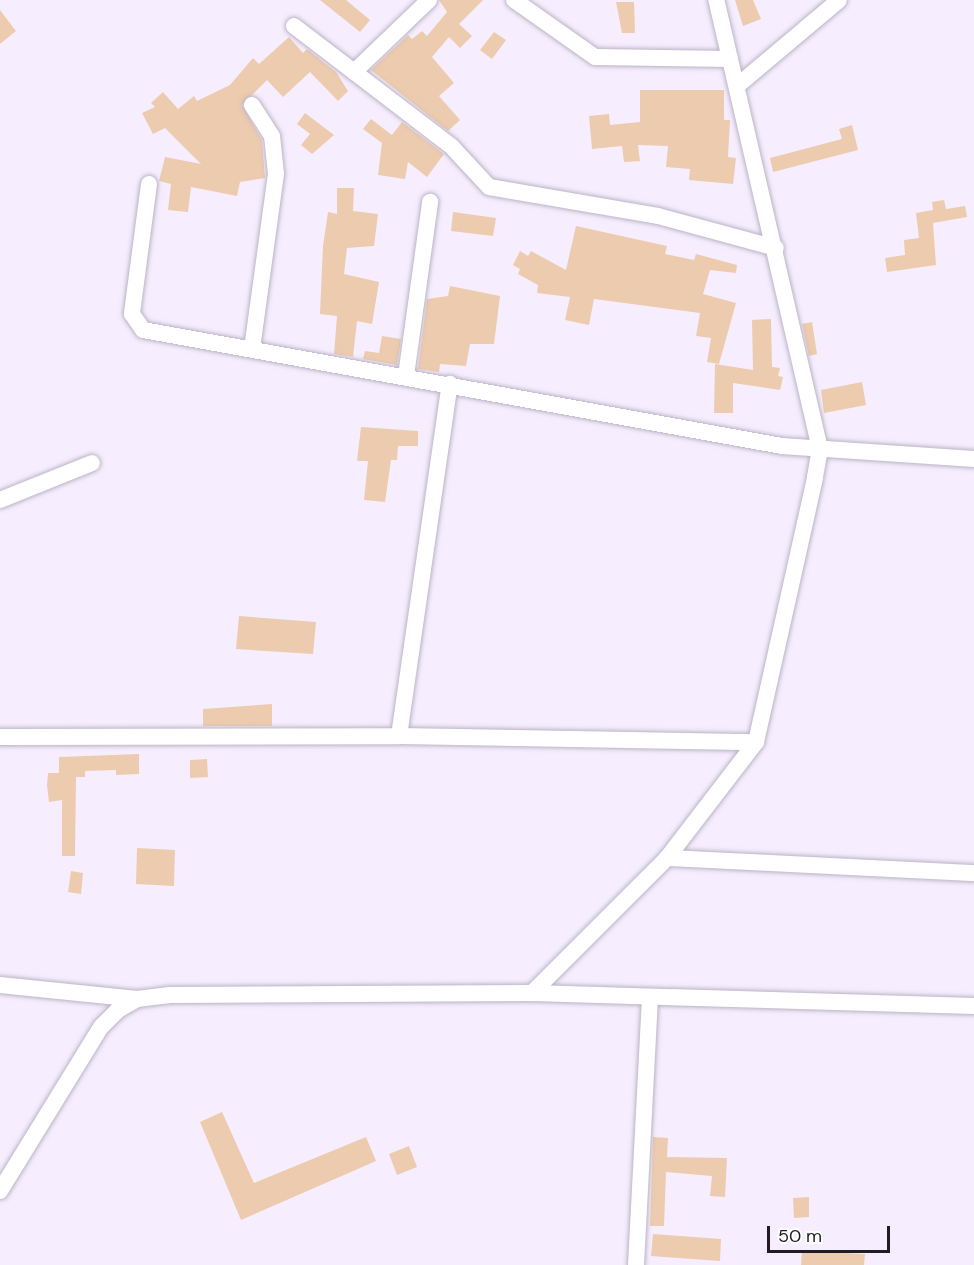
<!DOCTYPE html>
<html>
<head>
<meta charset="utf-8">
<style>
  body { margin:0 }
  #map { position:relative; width:974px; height:1265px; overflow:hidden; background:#f6eefe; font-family:"DM Sans",sans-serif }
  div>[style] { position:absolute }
  .building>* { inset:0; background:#edcbae }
  .roads { filter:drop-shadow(0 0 2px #bcb3c6) drop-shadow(0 0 2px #bcb3c6) }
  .minor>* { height:16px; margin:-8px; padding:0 8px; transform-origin:8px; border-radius:8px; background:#fff }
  span { translate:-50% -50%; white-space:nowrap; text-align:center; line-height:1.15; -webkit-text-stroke:4.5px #fff; paint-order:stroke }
  .scale { position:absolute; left:767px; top:1226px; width:123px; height:27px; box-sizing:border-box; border:3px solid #1f1c23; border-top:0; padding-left:8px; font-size:18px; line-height:21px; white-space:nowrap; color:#1f1c23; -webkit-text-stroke:4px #fff; paint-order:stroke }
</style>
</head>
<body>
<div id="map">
  <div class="building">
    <i style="clip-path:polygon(320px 0,346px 0,370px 20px,360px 32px)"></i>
    <i style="clip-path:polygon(439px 0,483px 0,459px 24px,472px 36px,460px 48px,449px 37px,432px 57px,454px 83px,439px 96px,460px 120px,448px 131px,371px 70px,408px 35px,412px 39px,422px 31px,427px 36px,447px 12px)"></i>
    <i style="clip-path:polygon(735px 0,753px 0,761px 19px,743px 26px)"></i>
    <i style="clip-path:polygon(616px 2px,634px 2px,635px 33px,622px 33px)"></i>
    <i style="clip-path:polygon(0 10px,16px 31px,0 44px)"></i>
    <i style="clip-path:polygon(494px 32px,506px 40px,492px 59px,480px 50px)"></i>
    <i style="clip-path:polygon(289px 37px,303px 53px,307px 49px,336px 72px,348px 91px,338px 101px,310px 72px,283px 97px,267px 80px,242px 105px,262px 140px,265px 178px,240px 182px,237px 196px,191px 187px,188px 212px,168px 210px,171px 184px,159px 181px,165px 157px,201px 164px,165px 128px,153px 134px,142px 113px,155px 107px,151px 103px,163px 92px,178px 109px,194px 96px,197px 101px,230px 85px,253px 58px,259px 64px)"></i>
    <i style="clip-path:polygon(640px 90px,724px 90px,724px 120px,730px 120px,728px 157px,736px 158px,733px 184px,689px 180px,690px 169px,666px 167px,668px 146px,638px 145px,640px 161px,624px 162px,622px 146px,592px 149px,589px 116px,609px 114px,610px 125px,640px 122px)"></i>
    <i style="clip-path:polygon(305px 113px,334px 135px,312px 154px,301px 145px,310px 134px,297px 124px)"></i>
    <i style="clip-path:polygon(371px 119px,392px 135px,402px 122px,444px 154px,427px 177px,408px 162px,405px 179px,378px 175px,382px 143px,363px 129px)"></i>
    <i style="clip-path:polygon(852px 125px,858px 150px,773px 172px,770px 158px,842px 139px,839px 129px)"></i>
    <i style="clip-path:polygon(337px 188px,354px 188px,353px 211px,378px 214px,374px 246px,347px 248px,344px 274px,379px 282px,372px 324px,357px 321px,353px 357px,334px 354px,337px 316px,320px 314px,323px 246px,328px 212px,337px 214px)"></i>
    <i style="clip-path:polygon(944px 200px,946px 209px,965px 206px,967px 217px,933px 223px,936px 265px,887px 272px,885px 258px,905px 255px,904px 240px,919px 238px,916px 213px,933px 210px,932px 202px)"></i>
    <i style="clip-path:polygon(453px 212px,496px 218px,493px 236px,451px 231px)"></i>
    <i style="clip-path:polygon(576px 226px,667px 246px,665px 254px,694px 260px,696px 254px,737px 265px,736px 273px,710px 270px,703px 294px,736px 303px,719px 364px,707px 362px,711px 338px,696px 336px,700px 313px,594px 299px,589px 325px,565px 320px,570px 297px,537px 293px,538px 285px,518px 274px,520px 269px,513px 265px,520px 251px,528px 256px,531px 251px,566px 270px)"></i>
    <i style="clip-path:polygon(450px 286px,500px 296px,494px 344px,470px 344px,466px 366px,440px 364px,439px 372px,418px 369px,427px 299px,448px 296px)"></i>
    <i style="clip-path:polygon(771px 319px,772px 367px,780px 368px,778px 376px,783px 377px,780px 390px,733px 383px,733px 413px,714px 413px,715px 364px,753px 370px,752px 320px)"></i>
    <i style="clip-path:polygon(812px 322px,817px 354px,809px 356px,802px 324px)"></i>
    <i style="clip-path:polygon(382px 336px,401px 339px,397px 365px,363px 359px,365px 351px,379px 353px)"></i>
    <i style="clip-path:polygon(862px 382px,866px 405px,824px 413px,821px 390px)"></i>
    <i style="clip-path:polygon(361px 427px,418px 431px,418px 446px,398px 446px,397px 460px,391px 460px,385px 502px,364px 500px,368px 461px,357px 461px)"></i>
    <i style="clip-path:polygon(239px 616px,316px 622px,313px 654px,236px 649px)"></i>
    <i style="clip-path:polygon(272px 704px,272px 726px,203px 726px,203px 709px)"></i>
    <i style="clip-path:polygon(139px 754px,139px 774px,116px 775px,116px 770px,85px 771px,85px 777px,76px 777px,75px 856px,62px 856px,62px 800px,49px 802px,47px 785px,48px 773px,59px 773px,59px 757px)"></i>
    <i style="clip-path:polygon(207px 759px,208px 777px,190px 778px,190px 760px)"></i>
    <i style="clip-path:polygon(137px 848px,175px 850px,174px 886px,136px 884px)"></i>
    <i style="clip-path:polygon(71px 871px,83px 873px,81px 894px,68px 892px)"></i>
    <i style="clip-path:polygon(222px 1112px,254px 1183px,366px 1137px,376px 1161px,241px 1220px,200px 1122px)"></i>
    <i style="clip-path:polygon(653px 1137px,668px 1138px,667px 1157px,727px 1158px,725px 1197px,710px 1196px,712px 1176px,666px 1172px,664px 1226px,650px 1226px)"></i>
    <i style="clip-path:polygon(409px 1146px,417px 1167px,397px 1175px,389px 1154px)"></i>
    <i style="clip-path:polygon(809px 1197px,809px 1217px,794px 1218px,793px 1198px)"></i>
    <i style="clip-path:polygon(653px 1234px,721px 1239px,720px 1261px,651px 1256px)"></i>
    <i style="clip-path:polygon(802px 1251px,865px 1254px,864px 1265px,801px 1265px)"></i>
  </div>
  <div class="roads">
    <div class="minor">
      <i style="left:514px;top:0;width:99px;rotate:35.1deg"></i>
      <i style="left:595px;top:57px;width:135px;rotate:0.8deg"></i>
      <i style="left:294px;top:26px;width:199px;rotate:37.4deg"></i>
      <i style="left:452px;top:147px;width:54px;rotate:47.2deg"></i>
      <i style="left:489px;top:187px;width:171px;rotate:9.7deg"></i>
      <i style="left:658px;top:216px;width:122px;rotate:15.2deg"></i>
      <i style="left:354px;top:72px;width:104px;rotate:-43.8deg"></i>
      <i style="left:737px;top:86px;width:133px;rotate:-40.1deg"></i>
      <i style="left:149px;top:184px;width:131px;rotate:97.5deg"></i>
      <i style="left:132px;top:314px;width:19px;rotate:55deg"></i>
      <i style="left:143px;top:330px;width:649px;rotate:10.29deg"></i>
      <i style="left:782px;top:446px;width:192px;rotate:3.9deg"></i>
      <i style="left:252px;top:349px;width:177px;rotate:-82.2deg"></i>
      <i style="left:276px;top:174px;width:38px;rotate:-96deg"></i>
      <i style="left:272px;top:136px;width:37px;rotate:-123deg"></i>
      <i style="left:406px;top:376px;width:176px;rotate:-82.1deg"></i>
      <i style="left:0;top:500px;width:99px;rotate:-21.9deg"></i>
      <i style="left:399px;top:736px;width:356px;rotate:-81.8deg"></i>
      <i style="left:0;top:737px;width:399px;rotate:-0.1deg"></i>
      <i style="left:399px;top:736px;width:357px;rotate:1deg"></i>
      <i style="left:667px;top:858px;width:307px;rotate:2.8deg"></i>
      <i style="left:0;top:985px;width:138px;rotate:5.8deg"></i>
      <i style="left:532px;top:993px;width:191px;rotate:-45deg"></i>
      <i style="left:667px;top:858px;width:146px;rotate:-52.5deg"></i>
      <i style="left:756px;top:742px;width:271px;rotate:-77.4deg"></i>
      <i style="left:815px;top:477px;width:28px;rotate:-80deg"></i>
      <i style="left:820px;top:449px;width:461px;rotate:-103deg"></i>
      <i style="left:0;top:1191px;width:193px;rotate:-58.4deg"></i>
      <i style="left:101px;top:1027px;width:24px;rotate:-45deg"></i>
      <i style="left:118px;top:1010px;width:22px;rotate:-30deg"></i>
      <i style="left:137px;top:999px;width:33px;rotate:-7deg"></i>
      <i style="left:170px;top:995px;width:362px;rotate:-0.3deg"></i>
      <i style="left:532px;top:993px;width:442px;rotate:1.7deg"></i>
      <i style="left:636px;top:1265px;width:266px;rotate:-87deg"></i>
    </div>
  </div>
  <div class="scale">50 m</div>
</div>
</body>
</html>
